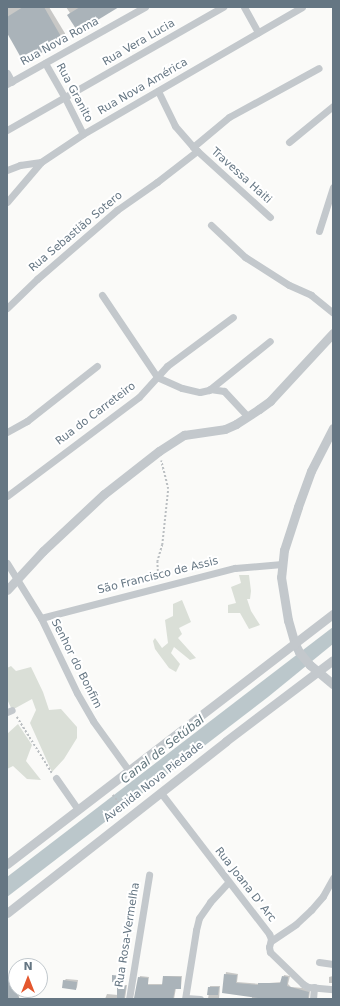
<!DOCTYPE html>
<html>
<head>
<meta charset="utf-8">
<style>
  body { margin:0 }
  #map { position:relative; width:340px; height:1006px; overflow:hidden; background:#fafaf8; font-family:"DejaVu Sans",sans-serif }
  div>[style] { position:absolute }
  .green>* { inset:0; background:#dadfd7 }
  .water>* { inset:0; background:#bbc7cb }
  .shadow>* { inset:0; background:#0003 }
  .building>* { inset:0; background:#aab3b9 }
  .path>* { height:1.5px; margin-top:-0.75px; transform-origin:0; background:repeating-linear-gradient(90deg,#bbbfc2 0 2px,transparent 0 4px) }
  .minor>* { height:7px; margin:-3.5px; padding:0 3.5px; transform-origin:3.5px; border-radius:3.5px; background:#c3c8cc }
  .tertiary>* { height:9px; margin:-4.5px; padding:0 4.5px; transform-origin:4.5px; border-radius:4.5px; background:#c3c8cc }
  span { translate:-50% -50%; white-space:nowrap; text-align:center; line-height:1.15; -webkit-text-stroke:4px #fff; paint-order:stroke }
  .street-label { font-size:11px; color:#657683 }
  .water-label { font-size:12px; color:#60757c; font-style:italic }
  .frame { position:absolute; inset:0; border:8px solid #657683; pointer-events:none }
  .north { position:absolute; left:8px; top:958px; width:40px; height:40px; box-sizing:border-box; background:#fff; border:1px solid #c1c8cd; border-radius:50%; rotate:0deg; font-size:11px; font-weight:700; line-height:16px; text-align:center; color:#657683 }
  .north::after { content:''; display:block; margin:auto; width:14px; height:18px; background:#e4572e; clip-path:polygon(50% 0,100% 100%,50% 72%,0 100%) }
</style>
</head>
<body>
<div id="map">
  <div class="green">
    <i style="clip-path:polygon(239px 575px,249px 575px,251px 591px,250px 599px,247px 599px,251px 611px,260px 625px,249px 629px,240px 613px,228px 613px,228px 605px,236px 603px,231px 587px,241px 583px)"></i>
    <i style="clip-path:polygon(182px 600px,191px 622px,179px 628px,182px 634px,178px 638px,196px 658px,190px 660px,174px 647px,171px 653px,180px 664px,176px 672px,169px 668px,155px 649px,153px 641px,155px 638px,162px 648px,168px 643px,165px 620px,173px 616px,173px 604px)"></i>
    <i style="clip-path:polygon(11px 666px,16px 671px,31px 667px,43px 692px,49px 710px,61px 709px,77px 727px,77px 738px,64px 759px,52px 772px,30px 723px,36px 710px,32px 699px,12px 710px,7px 699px,7px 668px)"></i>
    <i style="clip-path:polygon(18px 724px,32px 745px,26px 761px,41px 780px,27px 779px,13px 766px,7px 769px,7px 734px)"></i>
  </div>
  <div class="water">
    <i style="clip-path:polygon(333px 627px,333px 644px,268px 697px,7px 897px,7px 877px)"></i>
  </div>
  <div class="shadow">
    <i style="clip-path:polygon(7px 7px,49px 7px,66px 35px,62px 39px,7px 31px)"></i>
    <i style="clip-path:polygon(66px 7px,117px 7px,68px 15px,70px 13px)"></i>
    <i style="clip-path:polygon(226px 972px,238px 974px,237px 982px,261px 984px,258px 999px,252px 999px,252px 995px,223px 992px)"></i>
    <i style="clip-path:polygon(284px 975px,290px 976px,288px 984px,291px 987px,303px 988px,310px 991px,309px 999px,268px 997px,269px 983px,282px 982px)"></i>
    <i style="clip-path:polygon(140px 976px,149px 977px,148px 984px,163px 984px,165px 976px,182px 976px,181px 987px,176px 988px,174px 999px,135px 999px)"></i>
    <i style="clip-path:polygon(333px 976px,333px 983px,329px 983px,329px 977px)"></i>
    <i style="clip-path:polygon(66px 979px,78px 980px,77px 987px,76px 989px,64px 981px)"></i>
    <i style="clip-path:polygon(12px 981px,20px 995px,18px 999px,9px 999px,7px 997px,7px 984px)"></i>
    <i style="clip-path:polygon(119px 985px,127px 985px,125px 999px,105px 999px,107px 994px,118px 995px)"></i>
    <i style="clip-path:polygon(210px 986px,220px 986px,219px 999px,208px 999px)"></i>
  </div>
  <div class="building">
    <i style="clip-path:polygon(23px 7px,44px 7px,63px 40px,24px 63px,7px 33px,7px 17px)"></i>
    <i style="clip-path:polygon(80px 7px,119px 7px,78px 32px,67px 15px)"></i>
    <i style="clip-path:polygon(224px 974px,237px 975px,236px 983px,258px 985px,258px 983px,280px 983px,282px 976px,288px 977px,287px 986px,309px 992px,308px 999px,258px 998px,222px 993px)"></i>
    <i style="clip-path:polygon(112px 975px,122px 976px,122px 983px,112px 982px)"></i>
    <i style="clip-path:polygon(163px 976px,181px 977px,181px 989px,175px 989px,173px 999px,134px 998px,138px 977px,148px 978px,148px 985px,162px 985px)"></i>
    <i style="clip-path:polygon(7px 978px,15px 991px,20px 999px,7px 999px)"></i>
    <i style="clip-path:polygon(63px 980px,77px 982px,76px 990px,62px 988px)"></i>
    <i style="clip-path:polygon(117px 986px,126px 986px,124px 999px,117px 999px)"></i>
    <i style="clip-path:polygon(208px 987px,219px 987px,218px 995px,207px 995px)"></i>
  </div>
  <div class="path">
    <i style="left:158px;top:579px;width:17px;rotate:-93deg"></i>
    <i style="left:157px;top:562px;width:18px;rotate:-74deg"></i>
    <i style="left:162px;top:545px;width:56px;rotate:-83.9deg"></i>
    <i style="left:168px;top:489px;width:29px;rotate:-104deg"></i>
    <i style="left:17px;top:717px;width:66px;rotate:58deg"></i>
    <i style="left:113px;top:795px;width:18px;rotate:52deg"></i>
  </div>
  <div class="minor">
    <i style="left:244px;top:7px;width:29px;rotate:61deg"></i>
    <i style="left:45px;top:63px;width:40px;rotate:60.3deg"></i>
    <i style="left:65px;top:98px;width:40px;rotate:63.4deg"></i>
    <i style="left:7px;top:73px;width:10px;rotate:61deg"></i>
    <i style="left:7px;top:84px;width:158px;rotate:-29.2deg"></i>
    <i style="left:158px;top:91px;width:39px;rotate:64deg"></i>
    <i style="left:175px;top:126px;width:28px;rotate:49deg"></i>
    <i style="left:193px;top:147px;width:104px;rotate:42.3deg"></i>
    <i style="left:7px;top:130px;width:249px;rotate:-29.7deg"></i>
    <i style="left:289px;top:142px;width:57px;rotate:-39.3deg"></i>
    <i style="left:193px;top:147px;width:47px;rotate:-39.8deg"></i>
    <i style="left:229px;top:117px;width:102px;rotate:-28.6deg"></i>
    <i style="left:7px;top:170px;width:14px;rotate:-21deg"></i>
    <i style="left:20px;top:165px;width:21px;rotate:-8deg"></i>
    <i style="left:7px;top:202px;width:52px;rotate:-49.6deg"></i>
    <i style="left:41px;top:162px;width:50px;rotate:-33.7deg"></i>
    <i style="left:83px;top:134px;width:253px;rotate:-30.1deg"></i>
    <i style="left:211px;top:225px;width:47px;rotate:43.3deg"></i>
    <i style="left:245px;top:257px;width:52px;rotate:32.5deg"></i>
    <i style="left:289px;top:285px;width:24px;rotate:24deg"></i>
    <i style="left:311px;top:295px;width:28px;rotate:39deg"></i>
    <i style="left:319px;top:231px;width:46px;rotate:-72.3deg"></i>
    <i style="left:102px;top:295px;width:99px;rotate:56.1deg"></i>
    <i style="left:157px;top:377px;width:27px;rotate:24deg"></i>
    <i style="left:182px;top:388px;width:18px;rotate:13deg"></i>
    <i style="left:200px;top:392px;width:9px;rotate:-13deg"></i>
    <i style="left:209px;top:390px;width:78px;rotate:-38.8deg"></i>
    <i style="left:7px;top:308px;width:42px;rotate:-44deg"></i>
    <i style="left:37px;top:279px;width:106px;rotate:-40.8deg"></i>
    <i style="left:117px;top:210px;width:49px;rotate:-35deg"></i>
    <i style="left:157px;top:182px;width:51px;rotate:-37.8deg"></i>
    <i style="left:210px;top:389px;width:14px;rotate:8deg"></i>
    <i style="left:224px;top:391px;width:35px;rotate:47deg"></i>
    <i style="left:7px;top:432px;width:23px;rotate:-29deg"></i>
    <i style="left:27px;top:421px;width:89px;rotate:-38.2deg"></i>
    <i style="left:7px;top:496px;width:165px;rotate:-36.9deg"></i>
    <i style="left:139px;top:397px;width:42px;rotate:-47.9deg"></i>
    <i style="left:167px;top:366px;width:82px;rotate:-36.6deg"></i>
    <i style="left:7px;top:563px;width:65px;rotate:58.3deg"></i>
    <i style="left:41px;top:618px;width:83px;rotate:64.4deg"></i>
    <i style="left:77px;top:693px;width:32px;rotate:60deg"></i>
    <i style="left:93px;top:721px;width:62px;rotate:54.2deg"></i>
    <i style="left:41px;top:618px;width:200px;rotate:-14.5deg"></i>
    <i style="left:235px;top:568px;width:47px;rotate:-4.9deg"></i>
    <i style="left:7px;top:712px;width:5px;rotate:-22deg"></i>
    <i style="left:56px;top:778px;width:39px;rotate:55deg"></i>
    <i style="left:161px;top:793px;width:178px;rotate:52.5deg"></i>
    <i style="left:269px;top:934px;width:5px;rotate:68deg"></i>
    <i style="left:271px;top:939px;width:8px;rotate:104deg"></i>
    <i style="left:269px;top:947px;width:5px;rotate:79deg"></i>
    <i style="left:270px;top:952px;width:46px;rotate:44.1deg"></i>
    <i style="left:303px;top:984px;width:6px;rotate:31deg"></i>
    <i style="left:308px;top:987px;width:25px;rotate:5deg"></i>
    <i style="left:271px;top:941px;width:30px;rotate:-34deg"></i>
    <i style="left:296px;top:924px;width:21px;rotate:-43deg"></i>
    <i style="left:311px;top:910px;width:18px;rotate:-49deg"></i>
    <i style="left:323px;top:896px;width:21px;rotate:-61deg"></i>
    <i style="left:319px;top:962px;width:14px;rotate:8deg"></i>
    <i style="left:186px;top:998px;width:14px;rotate:4deg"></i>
    <i style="left:129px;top:999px;width:126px;rotate:-80.8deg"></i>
    <i style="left:185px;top:999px;width:70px;rotate:-80.9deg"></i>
    <i style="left:196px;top:930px;width:12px;rotate:-76deg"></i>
    <i style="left:199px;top:918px;width:19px;rotate:-55deg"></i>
    <i style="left:210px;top:902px;width:26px;rotate:-47deg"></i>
    <i style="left:313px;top:999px;width:12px;rotate:-85deg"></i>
  </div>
  <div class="tertiary">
    <i style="left:333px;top:428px;width:48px;rotate:117.1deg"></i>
    <i style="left:311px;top:471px;width:38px;rotate:110deg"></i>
    <i style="left:298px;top:507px;width:45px;rotate:108deg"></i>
    <i style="left:284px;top:550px;width:27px;rotate:96deg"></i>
    <i style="left:281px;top:577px;width:44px;rotate:80.8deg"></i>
    <i style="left:288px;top:620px;width:25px;rotate:74deg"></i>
    <i style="left:295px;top:644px;width:9px;rotate:63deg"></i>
    <i style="left:299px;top:652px;width:17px;rotate:50deg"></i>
    <i style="left:310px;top:665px;width:30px;rotate:40deg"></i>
    <i style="left:7px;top:590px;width:53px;rotate:-47.3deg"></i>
    <i style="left:43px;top:551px;width:83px;rotate:-43.1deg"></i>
    <i style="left:104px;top:494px;width:70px;rotate:-38deg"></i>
    <i style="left:159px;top:451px;width:30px;rotate:-33deg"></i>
    <i style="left:184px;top:435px;width:41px;rotate:-8.3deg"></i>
    <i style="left:225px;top:429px;width:12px;rotate:-24deg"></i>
    <i style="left:236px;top:424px;width:27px;rotate:-33deg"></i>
    <i style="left:259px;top:409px;width:14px;rotate:-36deg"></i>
    <i style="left:270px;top:401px;width:93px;rotate:-47.2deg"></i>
    <i style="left:7px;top:864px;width:411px;rotate:-37.5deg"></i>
    <i style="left:7px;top:913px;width:278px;rotate:-38.1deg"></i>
    <i style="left:226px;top:741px;width:134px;rotate:-37.1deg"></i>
  </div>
  <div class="street-label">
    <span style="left:60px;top:42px;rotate:-29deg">Rua Nova Roma</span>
    <span style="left:139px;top:43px;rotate:-30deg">Rua Vera Lucia</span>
    <span style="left:143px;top:87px;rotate:-30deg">Rua Nova América</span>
    <span style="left:74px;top:93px;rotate:62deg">Rua Granito</span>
    <span style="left:241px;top:176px;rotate:42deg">Travessa Haiti</span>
    <span style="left:76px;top:232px;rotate:-40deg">Rua Sebastião Sotero</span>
    <span style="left:96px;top:414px;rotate:-37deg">Rua do Carreteiro</span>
    <span style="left:158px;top:576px;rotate:-14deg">São Francisco de Assis</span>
    <span style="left:76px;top:664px;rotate:63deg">Senhor do Bonfim</span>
    <span style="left:154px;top:782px;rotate:-38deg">Avenida Nova Piedade</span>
    <span style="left:245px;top:885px;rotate:52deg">Rua Joana D' Arc</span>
    <span style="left:128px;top:935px;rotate:-81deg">Rua Rosa-Vermelha</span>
  </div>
  <div class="water-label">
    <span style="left:163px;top:750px;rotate:-38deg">Canal de Setúbal</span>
  </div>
  <div class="frame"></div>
  <div class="north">N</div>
</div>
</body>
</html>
